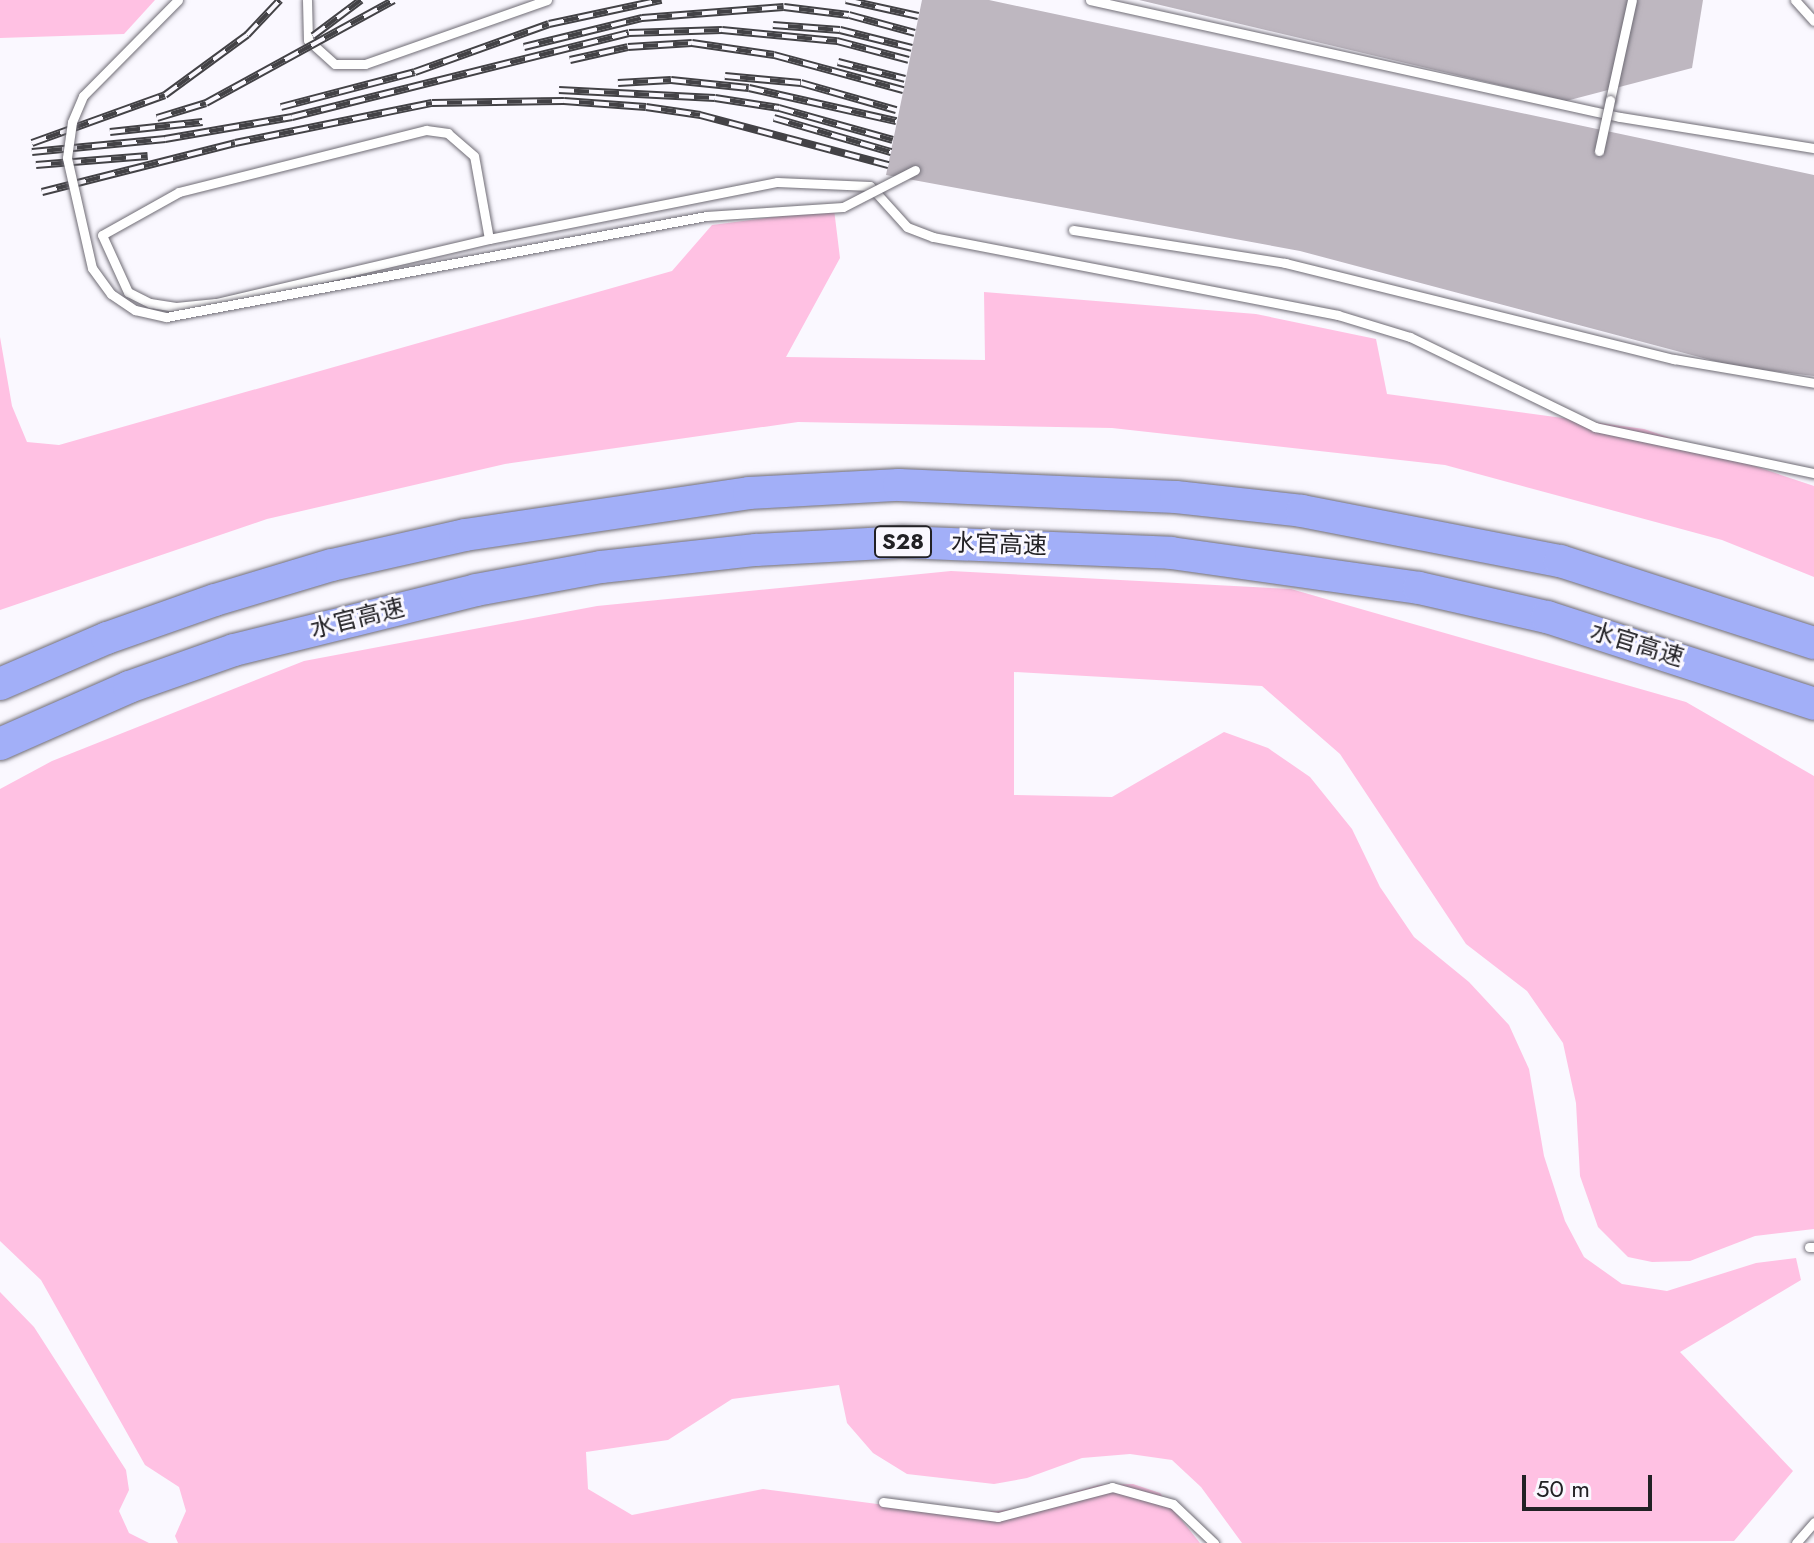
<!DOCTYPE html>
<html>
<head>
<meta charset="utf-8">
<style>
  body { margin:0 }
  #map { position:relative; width:1814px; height:1543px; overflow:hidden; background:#faf8ff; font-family:Jost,"Noto Sans SC",sans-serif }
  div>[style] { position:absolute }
  .green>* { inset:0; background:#ffc1e3 }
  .building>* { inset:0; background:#beb7c0 }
  .roads { filter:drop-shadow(0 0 2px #6f6c75) drop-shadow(0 0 2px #6f6c75) }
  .service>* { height:9px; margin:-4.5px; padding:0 4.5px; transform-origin:4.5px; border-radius:4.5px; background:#fff }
  .motorway>* { height:32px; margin:-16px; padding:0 16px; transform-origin:16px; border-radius:16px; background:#a2aff8 }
  .rail>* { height:8px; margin-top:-4px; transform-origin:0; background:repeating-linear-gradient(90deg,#faf8ff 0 15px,#434246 0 30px); box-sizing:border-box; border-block:2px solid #434246 }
  .bridges { filter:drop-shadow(0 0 2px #6f6c75) drop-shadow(0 0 2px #6f6c75) }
  .service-bridge>* { height:9px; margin:-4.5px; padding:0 4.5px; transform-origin:4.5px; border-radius:4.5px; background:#fff }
  span { translate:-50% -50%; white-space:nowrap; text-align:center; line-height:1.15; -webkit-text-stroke:6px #faf8ff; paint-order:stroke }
  .shield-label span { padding:2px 6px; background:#faf8ff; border:2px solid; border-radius:6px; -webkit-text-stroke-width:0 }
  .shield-label { font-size:22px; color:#222125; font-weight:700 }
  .street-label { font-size:24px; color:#222125 }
  .scale { position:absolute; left:1522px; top:1475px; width:130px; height:36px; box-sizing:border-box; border:4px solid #222125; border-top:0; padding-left:10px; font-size:24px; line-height:28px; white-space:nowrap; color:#222125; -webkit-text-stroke:6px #faf8ff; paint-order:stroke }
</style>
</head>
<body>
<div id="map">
  <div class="green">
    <i style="clip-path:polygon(0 0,155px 0,124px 34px,0 38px)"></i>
    <i style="clip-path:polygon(834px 209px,840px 258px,786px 357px,985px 360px,984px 292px,1256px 314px,1376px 339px,1387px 394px,1644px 429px,1814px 486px,1814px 577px,1722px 540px,1445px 465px,1112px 428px,798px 422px,505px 464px,267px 519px,0 610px,0 337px,12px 406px,27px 442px,59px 445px,672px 271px,712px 225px)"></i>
    <i style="clip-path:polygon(951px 571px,1291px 589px,1686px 702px,1814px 776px,1814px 1229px,1755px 1236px,1690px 1261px,1652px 1262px,1628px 1257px,1598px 1227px,1580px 1176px,1576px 1103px,1563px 1043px,1527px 991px,1466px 944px,1340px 754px,1262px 686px,1014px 672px,1014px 795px,1112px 797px,1224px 732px,1268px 748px,1310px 777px,1352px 829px,1380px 887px,1414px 937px,1469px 982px,1509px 1025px,1529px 1069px,1544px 1156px,1565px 1221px,1584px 1257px,1622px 1284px,1667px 1291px,1756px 1263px,1796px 1258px,1801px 1280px,1680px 1352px,1793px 1471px,1734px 1541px,1242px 1543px,1201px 1487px,1172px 1460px,1130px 1454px,1082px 1458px,1027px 1478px,994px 1484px,907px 1474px,873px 1453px,847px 1423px,839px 1385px,732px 1399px,668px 1440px,586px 1452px,588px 1489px,632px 1515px,763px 1489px,961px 1515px,1014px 1509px,1099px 1485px,1133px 1484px,1160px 1493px,1200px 1543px,178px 1543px,175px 1536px,186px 1511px,179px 1487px,145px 1465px,41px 1280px,0 1241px,0 789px,52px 761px,304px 661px,597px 606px)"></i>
    <i style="clip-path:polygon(0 1292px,34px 1327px,126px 1470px,129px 1490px,119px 1511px,129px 1533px,149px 1543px,0 1543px)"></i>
  </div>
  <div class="building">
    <i style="clip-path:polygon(922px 0,989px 0,1814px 175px,1814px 376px,1737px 367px,1300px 251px,886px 175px)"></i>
    <i style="clip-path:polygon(1139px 0,1703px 0,1692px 68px,1566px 101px)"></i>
  </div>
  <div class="roads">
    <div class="service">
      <i style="left:307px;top:0;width:40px;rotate:88.6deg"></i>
      <i style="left:308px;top:40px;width:36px;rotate:42deg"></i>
      <i style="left:335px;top:64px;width:30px"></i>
      <i style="left:365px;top:64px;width:193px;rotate:-19.4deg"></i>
      <i style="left:1090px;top:0;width:543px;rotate:12.45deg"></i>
      <i style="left:1620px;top:117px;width:196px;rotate:9.1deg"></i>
      <i style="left:1795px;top:0;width:28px;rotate:48deg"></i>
      <i style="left:1610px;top:100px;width:102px;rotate:-77.6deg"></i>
      <i style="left:1073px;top:230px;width:215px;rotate:8.8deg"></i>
      <i style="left:1285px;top:263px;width:401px;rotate:13.9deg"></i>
      <i style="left:1674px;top:359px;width:142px;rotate:9.7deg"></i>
      <i style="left:489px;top:239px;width:84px;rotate:-100.2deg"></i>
      <i style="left:474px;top:156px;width:35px;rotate:-139deg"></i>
      <i style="left:448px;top:133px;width:22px;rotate:-172deg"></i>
      <i style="left:426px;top:130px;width:255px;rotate:165.9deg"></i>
      <i style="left:179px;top:192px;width:88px;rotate:150.8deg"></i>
      <i style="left:102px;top:235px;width:63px;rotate:65.5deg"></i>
      <i style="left:128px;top:292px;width:25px;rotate:27deg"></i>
      <i style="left:150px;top:303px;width:26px;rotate:9deg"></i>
      <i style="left:176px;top:307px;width:40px;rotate:-5.7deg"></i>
      <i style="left:216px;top:303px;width:280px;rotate:-13.2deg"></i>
      <i style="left:489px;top:239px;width:294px;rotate:-11.2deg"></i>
      <i style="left:777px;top:182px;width:93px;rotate:2.5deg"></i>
      <i style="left:870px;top:186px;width:55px;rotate:47.9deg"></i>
      <i style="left:907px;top:227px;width:28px;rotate:21deg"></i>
      <i style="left:933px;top:237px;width:412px;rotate:10.9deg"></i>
      <i style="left:1338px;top:315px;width:75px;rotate:17deg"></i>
      <i style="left:1410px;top:337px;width:206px;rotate:25.9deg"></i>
      <i style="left:1595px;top:427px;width:224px;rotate:11.9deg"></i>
      <i style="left:1809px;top:1247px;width:5px"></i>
      <i style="left:883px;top:1502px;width:116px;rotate:7.4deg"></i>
      <i style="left:998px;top:1517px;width:118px;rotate:-14.7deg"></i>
      <i style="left:1112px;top:1487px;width:63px;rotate:15.6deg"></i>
      <i style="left:1173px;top:1504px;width:57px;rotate:43.6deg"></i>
      <i style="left:1796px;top:1543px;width:28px;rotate:-49deg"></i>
    </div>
    <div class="motorway">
      <i style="left:0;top:684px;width:116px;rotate:-23.3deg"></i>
      <i style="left:107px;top:638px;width:114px;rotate:-19.4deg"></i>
      <i style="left:215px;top:600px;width:122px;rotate:-16.7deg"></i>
      <i style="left:332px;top:565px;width:136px;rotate:-12.7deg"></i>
      <i style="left:465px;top:535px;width:287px;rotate:-8.4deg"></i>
      <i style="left:749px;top:493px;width:150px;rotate:-3.1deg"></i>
      <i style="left:899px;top:485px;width:277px;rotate:2.5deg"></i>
      <i style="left:1176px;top:497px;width:127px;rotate:6.3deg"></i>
      <i style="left:1302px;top:511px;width:263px;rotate:11deg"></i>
      <i style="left:1560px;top:561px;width:267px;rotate:17.9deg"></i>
      <i style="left:0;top:744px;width:141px;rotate:-23.8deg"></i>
      <i style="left:129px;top:687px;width:111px;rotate:-19.4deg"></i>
      <i style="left:234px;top:650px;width:249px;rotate:-13.9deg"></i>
      <i style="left:476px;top:590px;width:127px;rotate:-10.4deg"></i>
      <i style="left:601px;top:567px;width:156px;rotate:-6.3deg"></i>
      <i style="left:756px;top:550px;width:146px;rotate:-3.1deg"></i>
      <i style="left:902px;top:542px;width:269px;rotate:2.3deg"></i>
      <i style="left:1171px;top:553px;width:250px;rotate:8deg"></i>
      <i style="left:1419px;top:588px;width:131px;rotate:12.8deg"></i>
      <i style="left:1547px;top:617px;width:281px;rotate:18deg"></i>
    </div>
  </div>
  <div class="rail">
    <i style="left:846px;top:0;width:74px;rotate:12.5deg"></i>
    <i style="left:773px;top:25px;width:67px;rotate:4.3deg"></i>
    <i style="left:840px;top:30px;width:74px;rotate:14deg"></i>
    <i style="left:313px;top:36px;width:60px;rotate:-36.9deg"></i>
    <i style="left:524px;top:47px;width:122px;rotate:-13.8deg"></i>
    <i style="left:642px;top:18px;width:142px;rotate:-4.4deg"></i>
    <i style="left:784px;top:7px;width:65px;rotate:7deg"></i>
    <i style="left:849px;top:15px;width:68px;rotate:15.3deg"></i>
    <i style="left:570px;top:60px;width:59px;rotate:-12.6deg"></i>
    <i style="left:628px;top:47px;width:64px;rotate:-3.6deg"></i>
    <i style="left:692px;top:43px;width:83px;rotate:8.3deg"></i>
    <i style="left:774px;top:55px;width:134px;rotate:15.2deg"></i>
    <i style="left:838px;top:62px;width:69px;rotate:14.2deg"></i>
    <i style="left:725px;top:76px;width:76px;rotate:5.3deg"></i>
    <i style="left:801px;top:83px;width:99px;rotate:15.9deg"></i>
    <i style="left:618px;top:83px;width:53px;rotate:-3.2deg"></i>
    <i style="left:671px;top:80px;width:78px;rotate:5.9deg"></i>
    <i style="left:749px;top:88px;width:151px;rotate:12.7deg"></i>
    <i style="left:559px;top:90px;width:156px;rotate:2.9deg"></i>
    <i style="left:715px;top:98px;width:65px;rotate:8.9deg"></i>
    <i style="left:779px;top:108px;width:118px;rotate:15.7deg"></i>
    <i style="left:281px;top:107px;width:138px;rotate:-14.6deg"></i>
    <i style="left:415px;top:72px;width:142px;rotate:-19.7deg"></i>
    <i style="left:549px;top:24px;width:115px;rotate:-12.1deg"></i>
    <i style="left:157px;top:118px;width:51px;rotate:-17deg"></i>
    <i style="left:206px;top:103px;width:214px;rotate:-28.7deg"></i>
    <i style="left:774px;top:118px;width:122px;rotate:16.2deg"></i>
    <i style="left:110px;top:132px;width:93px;rotate:-6.2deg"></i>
    <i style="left:32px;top:143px;width:141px;rotate:-19.8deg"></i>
    <i style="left:165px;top:95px;width:102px;rotate:-36.2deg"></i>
    <i style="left:247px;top:35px;width:48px;rotate:-46.7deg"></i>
    <i style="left:32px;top:152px;width:134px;rotate:-5.6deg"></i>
    <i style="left:165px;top:139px;width:129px;rotate:-9.8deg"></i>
    <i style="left:292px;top:117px;width:347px;rotate:-14deg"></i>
    <i style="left:629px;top:33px;width:93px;rotate:-1.8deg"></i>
    <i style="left:722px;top:30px;width:116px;rotate:5.5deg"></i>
    <i style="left:837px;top:41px;width:74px;rotate:14.8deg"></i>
    <i style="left:36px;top:165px;width:112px;rotate:-4.6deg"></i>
    <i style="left:42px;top:192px;width:199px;rotate:-14.2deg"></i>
    <i style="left:235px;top:143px;width:201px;rotate:-11.5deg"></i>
    <i style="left:432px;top:103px;width:132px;rotate:-0.9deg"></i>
    <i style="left:564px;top:101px;width:82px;rotate:4.2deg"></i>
    <i style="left:646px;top:107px;width:55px;rotate:8.4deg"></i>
    <i style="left:700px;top:115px;width:195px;rotate:14.9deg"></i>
  </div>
  <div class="bridges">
    <div class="service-bridge">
      <i style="left:178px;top:0;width:135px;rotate:134.7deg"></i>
      <i style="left:83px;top:96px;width:28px;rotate:113deg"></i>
      <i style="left:72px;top:122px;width:36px;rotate:98deg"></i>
      <i style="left:67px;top:158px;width:113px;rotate:77.2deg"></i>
      <i style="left:92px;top:268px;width:32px;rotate:54deg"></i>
      <i style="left:111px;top:294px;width:29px;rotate:34deg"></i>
      <i style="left:135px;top:310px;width:32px;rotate:13deg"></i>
      <i style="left:166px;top:317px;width:549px;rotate:-10.59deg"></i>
      <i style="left:706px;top:216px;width:137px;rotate:-3.8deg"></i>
      <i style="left:843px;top:207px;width:81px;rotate:-27.2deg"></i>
      <i style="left:1599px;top:151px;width:52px;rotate:-77.8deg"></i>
    </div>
  </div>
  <div class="shield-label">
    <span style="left:903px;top:542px">S28</span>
  </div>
  <div class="street-label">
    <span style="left:999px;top:544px;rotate:2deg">水官高速</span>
    <span style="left:357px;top:618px;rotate:-14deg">水官高速</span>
    <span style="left:1637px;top:644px;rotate:17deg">水官高速</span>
  </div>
  <div class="scale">50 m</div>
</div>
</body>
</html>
